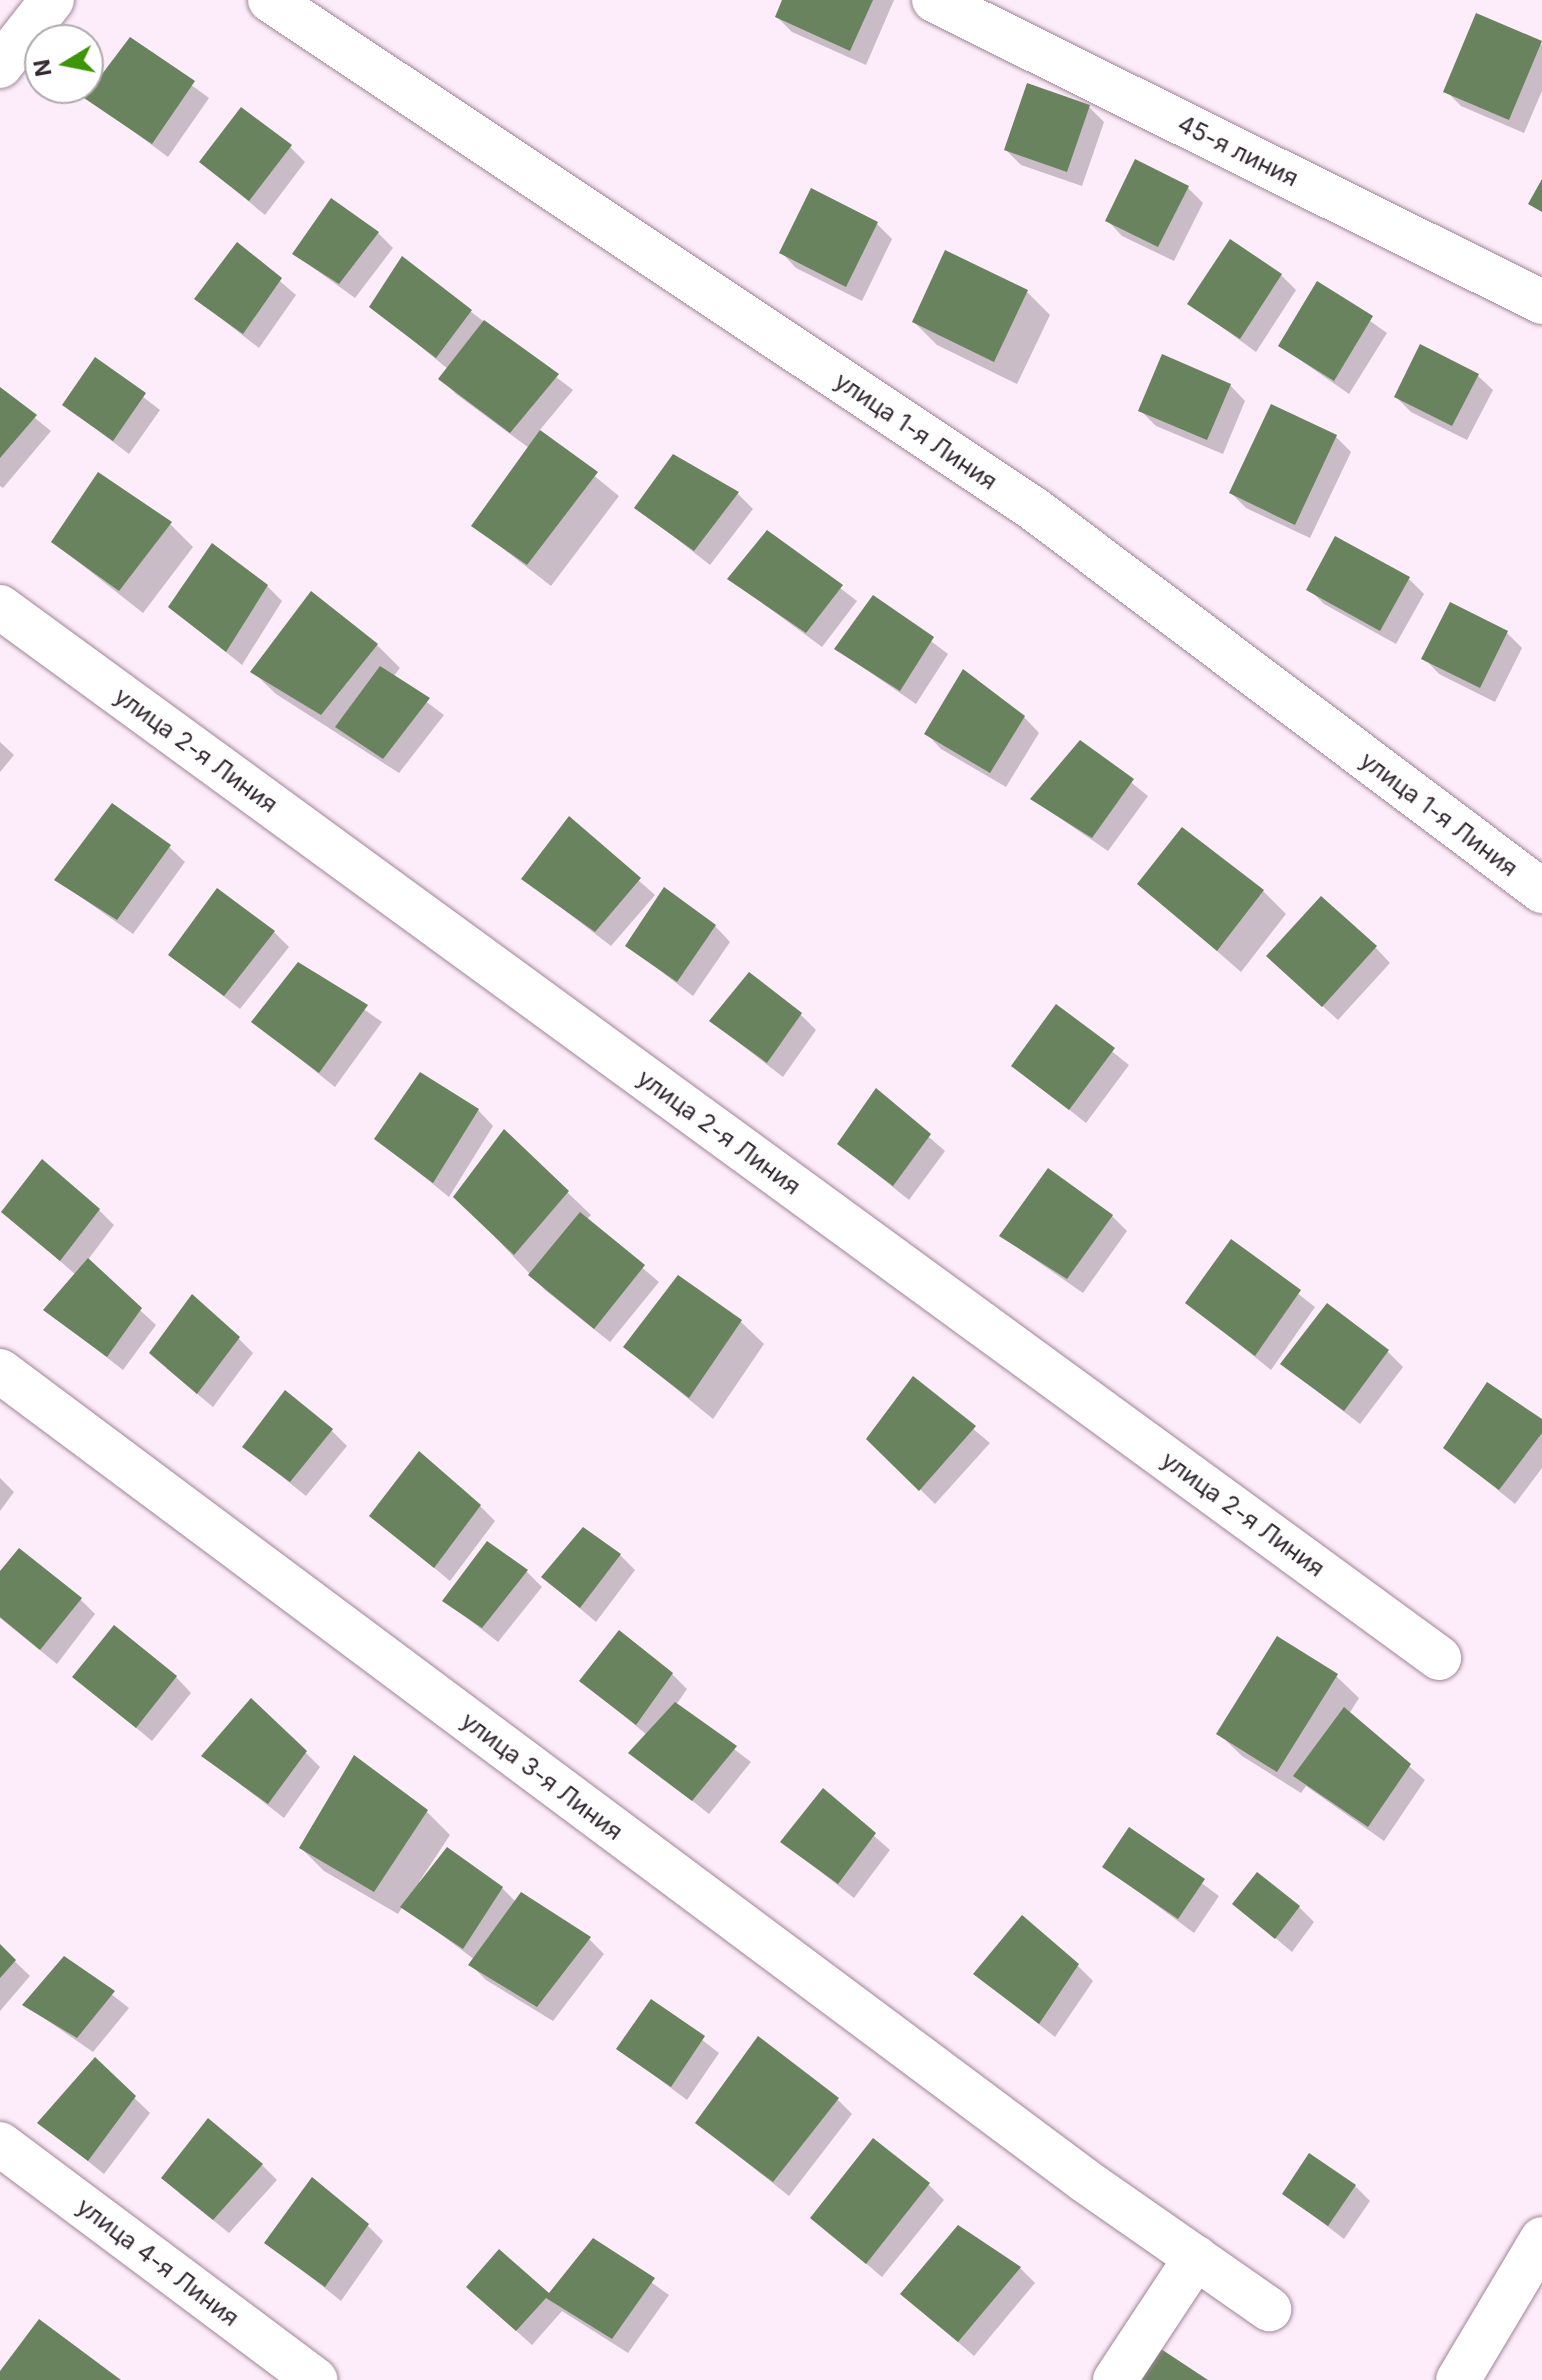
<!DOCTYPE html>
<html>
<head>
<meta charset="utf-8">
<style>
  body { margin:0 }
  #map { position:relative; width:1542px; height:2380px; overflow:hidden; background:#fdecf9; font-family:Inter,sans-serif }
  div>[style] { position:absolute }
  .shadow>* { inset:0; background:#0003 }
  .building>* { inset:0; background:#68835e }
  .roads { filter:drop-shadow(0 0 2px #9f8598) drop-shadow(0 0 2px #9f8598) }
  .street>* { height:44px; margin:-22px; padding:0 22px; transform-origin:22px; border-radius:22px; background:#fff }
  span { translate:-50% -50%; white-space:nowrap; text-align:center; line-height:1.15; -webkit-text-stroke:7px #fff; paint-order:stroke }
  .street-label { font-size:24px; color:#342931 }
  .north { position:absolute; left:24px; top:24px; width:80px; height:80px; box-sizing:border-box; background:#fff; border:2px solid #aea9ad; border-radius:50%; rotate:260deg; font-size:22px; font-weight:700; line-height:32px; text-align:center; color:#342931 }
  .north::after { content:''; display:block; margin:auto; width:28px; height:36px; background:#3e9507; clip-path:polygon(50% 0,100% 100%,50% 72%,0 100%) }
</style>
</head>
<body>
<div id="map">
  <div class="shadow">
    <i style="clip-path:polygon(785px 0,894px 0,866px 65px,792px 32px,777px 17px)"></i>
    <i style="clip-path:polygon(130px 40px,209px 98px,168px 157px,87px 97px)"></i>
    <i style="clip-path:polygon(1542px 44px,1542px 91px,1524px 133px,1461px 106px,1446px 91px)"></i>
    <i style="clip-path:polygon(1089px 107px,1104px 122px,1082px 186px,1021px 165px,1006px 150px)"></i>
    <i style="clip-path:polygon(290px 147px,305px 162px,265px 215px,201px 162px)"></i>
    <i style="clip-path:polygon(1188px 188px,1203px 203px,1174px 261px,1122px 236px,1107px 220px)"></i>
    <i style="clip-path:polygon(812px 191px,877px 224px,892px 239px,862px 301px,796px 268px,781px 252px)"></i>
    <i style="clip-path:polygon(378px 233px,393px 248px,355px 298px,294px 254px)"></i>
    <i style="clip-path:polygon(238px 245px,296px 295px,259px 348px,196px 299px)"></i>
    <i style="clip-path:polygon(946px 253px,1027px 292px,1050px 315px,1017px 384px,937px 345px,914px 322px)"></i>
    <i style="clip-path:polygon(1281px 275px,1296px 290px,1256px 352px,1190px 304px)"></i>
    <i style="clip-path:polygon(1318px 284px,1387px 333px,1349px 394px,1280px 346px)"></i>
    <i style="clip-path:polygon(372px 307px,470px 311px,573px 390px,539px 431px,619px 496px,551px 586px,474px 526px,529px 448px,456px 394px,441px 379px,448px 369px)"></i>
    <i style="clip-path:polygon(95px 360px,160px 410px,129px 454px,64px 405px)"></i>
    <i style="clip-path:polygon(1477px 375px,1493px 390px,1467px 440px,1411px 412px,1396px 397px)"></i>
    <i style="clip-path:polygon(1230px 385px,1245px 401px,1223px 454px,1156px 426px,1141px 411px)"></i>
    <i style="clip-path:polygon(0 390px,51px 431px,3px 488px,0 486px)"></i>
    <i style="clip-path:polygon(1336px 437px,1351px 452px,1310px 538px,1246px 508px,1231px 493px)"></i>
    <i style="clip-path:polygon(674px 456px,738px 494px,753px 509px,710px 565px,636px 507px)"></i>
    <i style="clip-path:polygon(170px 524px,193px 547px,143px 613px,53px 542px)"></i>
    <i style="clip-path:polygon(767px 532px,857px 601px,822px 647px,730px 579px)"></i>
    <i style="clip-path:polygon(1409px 579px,1424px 594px,1396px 644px,1324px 604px,1309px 589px)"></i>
    <i style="clip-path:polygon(267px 586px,282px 601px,242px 665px,170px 607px)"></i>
    <i style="clip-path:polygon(874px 598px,948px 654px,916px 704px,836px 649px)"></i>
    <i style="clip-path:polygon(1451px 604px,1507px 633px,1522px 648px,1495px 702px,1439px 674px,1424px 658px)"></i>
    <i style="clip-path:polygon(377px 645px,400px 668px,393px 677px,444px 715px,399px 773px,276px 694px,253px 672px)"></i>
    <i style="clip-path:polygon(1024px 717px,1039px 733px,1006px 787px,941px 749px,926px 733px)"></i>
    <i style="clip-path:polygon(0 742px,14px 755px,0 772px)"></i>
    <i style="clip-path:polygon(1081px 742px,1148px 796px,1108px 851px,1032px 799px)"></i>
    <i style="clip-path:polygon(569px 819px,655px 895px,611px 946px,524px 879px)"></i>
    <i style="clip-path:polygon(169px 847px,185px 862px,133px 934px,57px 880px)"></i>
    <i style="clip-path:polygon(1140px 884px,1263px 891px,1286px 914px,1241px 972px)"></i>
    <i style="clip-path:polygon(715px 926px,730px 942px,693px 996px,628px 946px)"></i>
    <i style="clip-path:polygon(274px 932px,289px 947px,240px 1009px,170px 955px)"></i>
    <i style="clip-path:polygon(1375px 947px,1390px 963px,1338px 1020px,1284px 971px)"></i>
    <i style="clip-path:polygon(299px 964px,382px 1022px,335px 1087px,254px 1022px)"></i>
    <i style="clip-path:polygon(1056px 1007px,1129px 1065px,1086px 1123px,1013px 1065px)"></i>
    <i style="clip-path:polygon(801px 1015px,816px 1030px,783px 1077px,711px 1021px)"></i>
    <i style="clip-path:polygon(876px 1091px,945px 1151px,909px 1200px,839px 1144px)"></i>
    <i style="clip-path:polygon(478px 1110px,493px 1126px,449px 1197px,377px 1139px)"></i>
    <i style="clip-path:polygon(504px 1132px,591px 1215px,586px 1220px,659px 1282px,610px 1342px,545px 1290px,479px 1220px)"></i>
    <i style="clip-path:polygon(99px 1210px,114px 1225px,87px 1261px,156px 1325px,123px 1370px,46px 1310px,76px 1275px,4px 1212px)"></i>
    <i style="clip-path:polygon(1112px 1216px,1127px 1231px,1083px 1293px,1001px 1236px)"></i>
    <i style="clip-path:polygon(1232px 1242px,1315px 1307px,1271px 1370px,1188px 1303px)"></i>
    <i style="clip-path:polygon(678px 1278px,741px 1322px,764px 1344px,713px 1419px,625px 1347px)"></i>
    <i style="clip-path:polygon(238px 1338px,253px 1353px,213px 1407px,166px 1368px)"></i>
    <i style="clip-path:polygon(1388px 1352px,1403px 1367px,1360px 1424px,1282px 1364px)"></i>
    <i style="clip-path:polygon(913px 1379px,990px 1443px,935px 1504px,869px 1439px)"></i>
    <i style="clip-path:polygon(1542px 1421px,1542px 1468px,1515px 1504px,1445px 1447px)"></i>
    <i style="clip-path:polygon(332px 1431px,347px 1446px,306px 1496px,245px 1447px)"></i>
    <i style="clip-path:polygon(0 1478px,14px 1492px,0 1511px)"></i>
    <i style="clip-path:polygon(480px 1506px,495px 1521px,450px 1581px,372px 1516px)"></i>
    <i style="clip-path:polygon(620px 1555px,635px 1570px,596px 1622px,543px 1577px)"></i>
    <i style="clip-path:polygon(527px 1572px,542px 1587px,498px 1642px,445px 1601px)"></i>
    <i style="clip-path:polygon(0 1575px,80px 1599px,95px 1614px,57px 1664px,0 1618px)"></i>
    <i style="clip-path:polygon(672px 1674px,687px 1689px,676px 1705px,751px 1762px,709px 1814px,631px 1752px,647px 1735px,581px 1680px)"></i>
    <i style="clip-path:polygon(1336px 1676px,1359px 1698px,1349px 1714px,1425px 1780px,1384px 1841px,1306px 1786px,1301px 1793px,1242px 1756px,1219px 1734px)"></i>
    <i style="clip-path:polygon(75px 1677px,176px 1677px,191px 1693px,152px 1741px)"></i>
    <i style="clip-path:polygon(305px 1752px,320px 1767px,284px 1818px,204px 1756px)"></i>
    <i style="clip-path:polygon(823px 1791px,890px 1850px,854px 1898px,783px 1842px)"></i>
    <i style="clip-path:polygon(427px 1812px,450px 1835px,419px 1882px,502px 1888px,516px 1902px,589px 1939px,604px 1954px,553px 2021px,486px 1980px,471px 1965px,475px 1960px,403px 1906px,398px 1914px,324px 1871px,301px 1848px)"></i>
    <i style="clip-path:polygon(1130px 1830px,1219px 1896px,1194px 1933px,1105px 1867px)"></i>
    <i style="clip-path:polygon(1235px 1904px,1299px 1907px,1314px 1922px,1292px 1952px)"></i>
    <i style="clip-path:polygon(0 1947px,30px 1976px,0 2011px)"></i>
    <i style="clip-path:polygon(65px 1958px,129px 2008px,93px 2052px,25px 2005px)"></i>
    <i style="clip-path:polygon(1078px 1966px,1093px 1981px,1055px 2037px,976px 1974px)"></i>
    <i style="clip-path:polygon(652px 2001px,719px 2053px,687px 2100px,619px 2049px)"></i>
    <i style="clip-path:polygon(95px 2060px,150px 2113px,104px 2174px,39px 2122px)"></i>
    <i style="clip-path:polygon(837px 2099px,852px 2114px,789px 2196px,697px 2123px)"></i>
    <i style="clip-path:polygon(262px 2165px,277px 2180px,229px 2233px,179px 2193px)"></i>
    <i style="clip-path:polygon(929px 2185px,944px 2200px,882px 2277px,812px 2218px)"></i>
    <i style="clip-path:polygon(1355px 2186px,1370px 2201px,1344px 2239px,1284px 2193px)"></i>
    <i style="clip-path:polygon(368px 2226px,383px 2241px,341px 2301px,267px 2242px)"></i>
    <i style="clip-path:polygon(593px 2241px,669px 2295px,628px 2353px,562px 2311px,532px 2345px,484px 2302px,549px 2296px)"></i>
    <i style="clip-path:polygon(1020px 2268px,1035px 2283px,974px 2356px,903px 2294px)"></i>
  </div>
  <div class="building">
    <i style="clip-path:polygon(782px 0,873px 0,850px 51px,775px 17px)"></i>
    <i style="clip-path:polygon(1476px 13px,1542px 41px,1509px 120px,1443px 92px)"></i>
    <i style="clip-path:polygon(130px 37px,195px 81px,152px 144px,84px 98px)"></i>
    <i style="clip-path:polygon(1027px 83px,1090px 105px,1067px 172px,1004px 150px)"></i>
    <i style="clip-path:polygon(241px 107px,292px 145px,249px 201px,199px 162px)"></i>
    <i style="clip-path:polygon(1135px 159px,1189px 186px,1158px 247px,1105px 221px)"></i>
    <i style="clip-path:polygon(1542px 179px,1542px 212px,1528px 204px)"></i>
    <i style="clip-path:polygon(811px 188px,878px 222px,846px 287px,779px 253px)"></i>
    <i style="clip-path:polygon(331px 198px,379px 232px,339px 284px,292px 254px)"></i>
    <i style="clip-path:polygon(1230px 239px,1282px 274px,1240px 339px,1187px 304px)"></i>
    <i style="clip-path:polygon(237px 242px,282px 278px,243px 334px,194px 299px)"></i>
    <i style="clip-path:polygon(945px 250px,1028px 290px,994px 362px,912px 322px)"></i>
    <i style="clip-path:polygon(402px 256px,472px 310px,436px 358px,369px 307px)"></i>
    <i style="clip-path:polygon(1317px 281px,1373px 316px,1334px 381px,1278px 346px)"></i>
    <i style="clip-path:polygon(484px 320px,559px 374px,510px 433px,438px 379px)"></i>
    <i style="clip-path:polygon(1420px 344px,1479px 374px,1452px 426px,1394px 397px)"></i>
    <i style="clip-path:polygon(1162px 354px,1231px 384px,1207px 440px,1138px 411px)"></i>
    <i style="clip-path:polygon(95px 357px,146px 393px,113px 441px,62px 405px)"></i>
    <i style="clip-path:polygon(0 387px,37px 415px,0 458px)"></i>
    <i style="clip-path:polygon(1271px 404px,1337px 435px,1295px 525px,1229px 493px)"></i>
    <i style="clip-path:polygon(540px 430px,598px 472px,527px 565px,471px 526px)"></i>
    <i style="clip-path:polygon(673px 454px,739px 492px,694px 551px,634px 508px)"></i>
    <i style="clip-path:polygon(98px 472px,172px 522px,119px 591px,51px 542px)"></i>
    <i style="clip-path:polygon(767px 530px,843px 585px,806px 633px,727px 579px)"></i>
    <i style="clip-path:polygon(1335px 536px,1410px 577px,1380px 631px,1306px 590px)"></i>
    <i style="clip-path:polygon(212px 543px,268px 585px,226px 652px,168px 607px)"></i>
    <i style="clip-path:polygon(311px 591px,378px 644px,321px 715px,250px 672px)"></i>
    <i style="clip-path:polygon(873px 595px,934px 637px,900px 691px,834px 649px)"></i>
    <i style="clip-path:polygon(1450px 602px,1508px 631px,1480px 688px,1421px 659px)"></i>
    <i style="clip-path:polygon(380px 666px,430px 698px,383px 759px,335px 727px)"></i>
    <i style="clip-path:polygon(963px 669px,1025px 716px,990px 773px,924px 734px)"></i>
    <i style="clip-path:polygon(1080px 740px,1134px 779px,1092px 838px,1030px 799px)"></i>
    <i style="clip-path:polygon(112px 803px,171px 845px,117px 920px,54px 880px)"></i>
    <i style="clip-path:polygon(569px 816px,641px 878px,595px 932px,521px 879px)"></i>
    <i style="clip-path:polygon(1182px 827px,1264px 890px,1217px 951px,1137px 884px)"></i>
    <i style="clip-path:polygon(664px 887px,716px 925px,677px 982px,625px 946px)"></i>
    <i style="clip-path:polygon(217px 888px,275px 931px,224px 996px,168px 955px)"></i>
    <i style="clip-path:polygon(1321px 896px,1377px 946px,1322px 1007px,1266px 956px)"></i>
    <i style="clip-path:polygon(298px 962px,368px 1005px,319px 1073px,251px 1022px)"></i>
    <i style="clip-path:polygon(749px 972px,802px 1013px,767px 1063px,709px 1021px)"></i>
    <i style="clip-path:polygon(1056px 1004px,1115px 1048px,1069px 1110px,1011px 1066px)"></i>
    <i style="clip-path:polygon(420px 1072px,479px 1109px,433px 1183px,374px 1139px)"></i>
    <i style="clip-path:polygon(876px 1088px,931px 1134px,893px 1186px,837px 1144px)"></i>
    <i style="clip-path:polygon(504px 1129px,569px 1191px,514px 1255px,453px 1197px)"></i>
    <i style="clip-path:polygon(42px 1159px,100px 1209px,60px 1261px,1px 1212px)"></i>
    <i style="clip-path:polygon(1048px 1168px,1113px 1215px,1067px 1279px,999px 1236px)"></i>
    <i style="clip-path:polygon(580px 1212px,645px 1265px,594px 1329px,528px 1275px)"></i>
    <i style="clip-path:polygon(1231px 1239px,1301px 1290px,1255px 1356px,1185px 1303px)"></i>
    <i style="clip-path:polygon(88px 1258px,142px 1308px,107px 1357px,43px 1310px)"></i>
    <i style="clip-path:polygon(678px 1275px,742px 1320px,689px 1398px,623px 1347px)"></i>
    <i style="clip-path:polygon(192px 1294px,240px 1337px,197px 1394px,149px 1353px)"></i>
    <i style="clip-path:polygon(1327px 1303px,1389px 1350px,1344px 1411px,1280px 1364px)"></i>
    <i style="clip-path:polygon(913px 1376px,976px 1426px,919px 1491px,866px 1439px)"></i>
    <i style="clip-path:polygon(1487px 1382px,1542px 1419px,1542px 1433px,1499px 1490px,1443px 1448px)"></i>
    <i style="clip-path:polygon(285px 1390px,333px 1429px,290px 1482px,242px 1447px)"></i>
    <i style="clip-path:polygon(419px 1451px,481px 1505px,434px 1568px,369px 1516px)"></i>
    <i style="clip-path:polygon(583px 1527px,621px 1554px,580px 1608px,541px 1577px)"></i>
    <i style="clip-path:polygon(487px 1541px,528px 1570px,482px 1628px,442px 1601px)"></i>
    <i style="clip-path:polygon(19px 1548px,82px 1598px,40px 1650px,0 1617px,0 1571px)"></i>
    <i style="clip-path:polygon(114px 1625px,177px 1676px,136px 1728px,72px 1677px)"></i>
    <i style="clip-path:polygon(619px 1630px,673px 1673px,636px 1725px,579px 1681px)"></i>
    <i style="clip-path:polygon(1277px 1636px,1338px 1674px,1277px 1772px,1216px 1734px)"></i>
    <i style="clip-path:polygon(251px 1698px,307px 1751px,268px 1804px,201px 1756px)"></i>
    <i style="clip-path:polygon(675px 1702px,737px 1746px,692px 1801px,628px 1753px)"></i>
    <i style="clip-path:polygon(1344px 1707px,1411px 1764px,1368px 1827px,1293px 1776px)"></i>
    <i style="clip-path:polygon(354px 1755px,428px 1810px,374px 1892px,299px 1848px)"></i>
    <i style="clip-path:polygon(823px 1788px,876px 1833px,838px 1884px,780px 1842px)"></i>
    <i style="clip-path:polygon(1129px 1827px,1205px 1879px,1178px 1919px,1102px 1867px)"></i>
    <i style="clip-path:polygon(447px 1847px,503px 1887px,463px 1949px,400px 1907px)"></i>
    <i style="clip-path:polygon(1257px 1872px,1300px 1906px,1275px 1939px,1232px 1904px)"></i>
    <i style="clip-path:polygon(521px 1892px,591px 1937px,537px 2007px,468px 1965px)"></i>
    <i style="clip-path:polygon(1022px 1915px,1079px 1964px,1039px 2024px,973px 1974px)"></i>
    <i style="clip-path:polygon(0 1944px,16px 1960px,0 1978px)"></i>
    <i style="clip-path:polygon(64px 1956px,115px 1991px,77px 2038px,22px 2005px)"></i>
    <i style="clip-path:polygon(651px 1999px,705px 2036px,671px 2087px,616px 2049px)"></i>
    <i style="clip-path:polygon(758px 2036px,839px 2098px,773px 2182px,695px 2123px)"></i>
    <i style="clip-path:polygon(95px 2057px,136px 2096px,88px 2161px,37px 2123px)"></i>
    <i style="clip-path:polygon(208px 2118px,263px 2164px,213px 2220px,161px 2178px)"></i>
    <i style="clip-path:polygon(873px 2138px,930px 2183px,866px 2264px,810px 2218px)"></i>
    <i style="clip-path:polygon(1309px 2153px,1356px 2185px,1328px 2226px,1282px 2194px)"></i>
    <i style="clip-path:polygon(312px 2177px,369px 2224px,325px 2287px,264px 2243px)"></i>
    <i style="clip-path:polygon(958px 2225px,1021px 2267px,958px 2342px,900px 2294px)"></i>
    <i style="clip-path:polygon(593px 2238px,655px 2278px,612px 2339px,546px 2298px,516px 2331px,466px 2287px,499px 2249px,549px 2293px)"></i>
    <i style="clip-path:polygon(39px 2319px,121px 2380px,0 2380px,0 2371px)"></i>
    <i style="clip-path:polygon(1161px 2349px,1208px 2380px,1141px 2380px)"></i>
  </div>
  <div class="roads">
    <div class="street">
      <i style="left:270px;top:0;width:918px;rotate:33.67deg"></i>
      <i style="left:1034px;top:509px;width:636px;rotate:36.94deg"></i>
      <i style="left:934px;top:0;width:679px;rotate:26.41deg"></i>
      <i style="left:0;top:66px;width:84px;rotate:-51.8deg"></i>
      <i style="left:0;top:607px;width:1782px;rotate:36.14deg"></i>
      <i style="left:0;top:1371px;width:1353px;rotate:36.73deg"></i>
      <i style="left:1084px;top:2180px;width:226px;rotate:34.9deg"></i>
      <i style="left:0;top:2144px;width:394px;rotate:36.8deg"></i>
      <i style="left:1115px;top:2380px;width:147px;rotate:-56.6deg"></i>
      <i style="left:1458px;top:2380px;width:164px;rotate:-59.2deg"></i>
    </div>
  </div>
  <div class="street-label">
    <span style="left:1238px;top:151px;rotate:26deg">45-я линия</span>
    <span style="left:916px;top:431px;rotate:34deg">улица 1-я Линия</span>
    <span style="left:196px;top:750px;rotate:36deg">улица 2-я Линия</span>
    <span style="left:1439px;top:814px;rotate:37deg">улица 1-я Линия</span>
    <span style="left:719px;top:1132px;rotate:36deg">улица 2-я Линия</span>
    <span style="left:1243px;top:1514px;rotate:36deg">улица 2-я Линия</span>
    <span style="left:542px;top:1776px;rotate:37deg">улица 3-я Линия</span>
    <span style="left:158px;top:2262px;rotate:37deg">улица 4-я Линия</span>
  </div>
  <div class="north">N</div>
</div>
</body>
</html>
